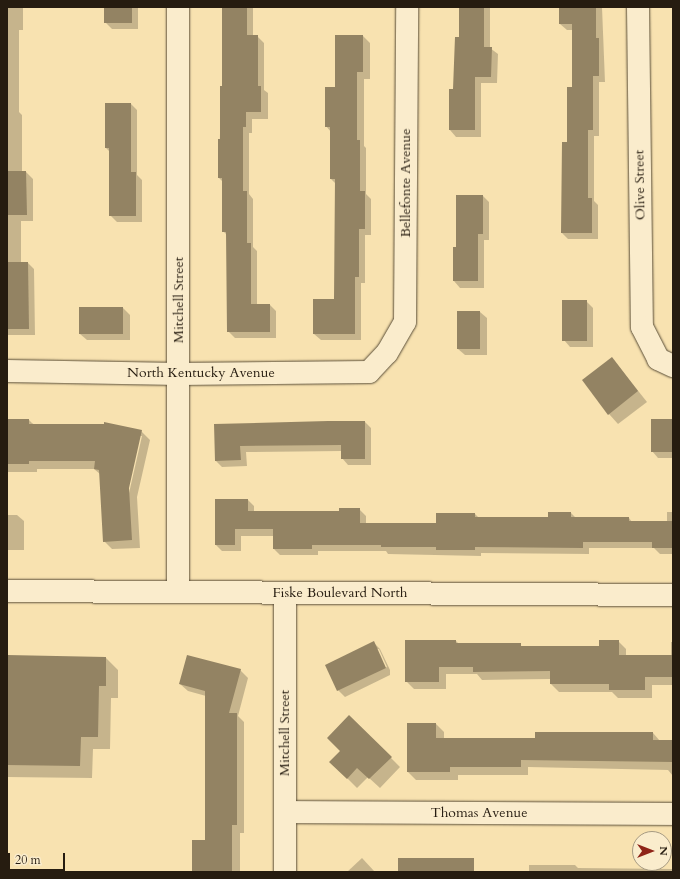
<!DOCTYPE html>
<html>
<head>
<meta charset="utf-8">
<style>
  body { margin:0 }
  #map { position:relative; width:680px; height:879px; overflow:hidden; background:#f8e2b0; font-family:Cardo,serif }
  div>[style] { position:absolute }
  .shadow>* { inset:0; background:#0003 }
  .building>* { inset:0; background:#938363 }
  .roads { filter:drop-shadow(0 0 1px #5a4e38) drop-shadow(0 0 1px #5a4e38) }
  .street>* { height:22px; margin:-11px; padding:0 11px; transform-origin:11px; border-radius:11px; background:#faeccc }
  .secondary>* { height:22px; margin:-11px; padding:0 11px; transform-origin:11px; border-radius:11px; background:#faeccc }
  span { translate:-50% -50%; white-space:nowrap; text-align:center; line-height:1.15; -webkit-text-stroke:3px #faeccc; paint-order:stroke }
  .street-label { font-size:14px; color:#261c10 }
  .frame { position:absolute; inset:0; border:8px solid #261c10; pointer-events:none }
  .north { position:absolute; left:632px; top:831px; width:40px; height:40px; box-sizing:border-box; background:#faeccc; border:1px solid #a59981; border-radius:50%; rotate:90deg; font-size:11px; font-weight:700; line-height:16px; text-align:center; color:#261c10 }
  .north::after { content:''; display:block; margin:auto; width:14px; height:18px; background:#8f2418; clip-path:polygon(50% 0,100% 100%,50% 72%,0 100%) }
  .scale { position:absolute; left:8px; top:853px; width:57px; height:18px; box-sizing:border-box; border:2px solid #261c10; border-top:0; padding-left:5px; font-size:12px; line-height:14px; white-space:nowrap; color:#261c10; -webkit-text-stroke:3px #faeccc; paint-order:stroke }
</style>
</head>
<body>
<div id="map">
  <div class="shadow">
    <i style="clip-path:polygon(7px 7px,23px 7px,23px 30px,19px 30px,19px 112px,22px 115px,22px 172px,26px 172px,33px 179px,33px 221px,21px 221px,21px 263px,28px 263px,34px 269px,35px 335px,7px 335px)"></i>
    <i style="clip-path:polygon(105px 7px,138px 7px,138px 29px,112px 29px,105px 22px)"></i>
    <i style="clip-path:polygon(223px 7px,253px 7px,253px 36px,257px 36px,264px 43px,264px 90px,268px 93px,268px 119px,252px 119px,252px 133px,249px 133px,249px 194px,253px 199px,253px 247px,257px 251px,257px 305px,270px 305px,276px 311px,276px 338px,235px 338px,228px 331px,227px 235px,223px 231px,223px 182px,219px 178px,221px 87px,223px 87px)"></i>
    <i style="clip-path:polygon(460px 7px,490px 7px,490px 48px,498px 54px,497px 83px,481px 83px,481px 137px,456px 137px,450px 130px,450px 90px,454px 90px,460px 39px)"></i>
    <i style="clip-path:polygon(560px 7px,602px 7px,605px 82px,599px 82px,599px 136px,594px 136px,594px 201px,598px 205px,598px 239px,568px 239px,562px 233px,573px 88px,573px 30px,567px 30px,560px 24px)"></i>
    <i style="clip-path:polygon(336px 36px,363px 36px,370px 43px,370px 79px,364px 79px,364px 146px,366px 148px,366px 194px,371px 199px,371px 235px,365px 235px,365px 283px,361px 283px,361px 340px,321px 340px,314px 334px,335px 300px,336px 184px,331px 179px,331px 132px,326px 126px,336px 88px)"></i>
    <i style="clip-path:polygon(106px 104px,131px 104px,137px 110px,137px 175px,142px 180px,142px 222px,117px 222px,110px 215px,110px 152px,106px 148px)"></i>
    <i style="clip-path:polygon(483px 196px,489px 202px,489px 240px,484px 240px,484px 288px,460px 288px,454px 281px,454px 248px,457px 248px)"></i>
    <i style="clip-path:polygon(586px 301px,593px 308px,593px 347px,570px 347px,564px 340px)"></i>
    <i style="clip-path:polygon(80px 308px,123px 308px,130px 315px,130px 340px,87px 340px,80px 334px)"></i>
    <i style="clip-path:polygon(458px 312px,480px 312px,487px 318px,487px 355px,465px 355px,458px 349px)"></i>
    <i style="clip-path:polygon(612px 358px,647px 402px,618px 424px,609px 414px)"></i>
    <i style="clip-path:polygon(evenodd,7px 420px,29px 420px,34px 425px,104px 425px,141px 431px,150px 440px,137px 497px,140px 548px,112px 549px,104px 541px,100px 474px,94px 469px,37px 469px,37px 472px,7px 472px,7px 420px,140px 436px,142px 436px,129px 493px,127px 492px,140px 436px)"></i>
    <i style="clip-path:polygon(673px 420px,673px 458px,658px 458px,652px 451px)"></i>
    <i style="clip-path:polygon(365px 422px,371px 428px,371px 465px,348px 465px,342px 458px,342px 451px,246px 452px,247px 466px,222px 467px,216px 461px,215px 425px)"></i>
    <i style="clip-path:polygon(248px 500px,254px 506px,254px 512px,340px 512px,359px 509px,366px 516px,366px 524px,437px 524px,475px 514px,479px 518px,549px 518px,571px 513px,576px 518px,629px 518px,632px 522px,667px 522px,667px 512px,673px 512px,673px 554px,660px 554px,654px 548px,589px 548px,589px 554px,481px 553px,481px 556px,388px 554px,386px 551px,318px 551px,318px 555px,280px 555px,274px 549px,274px 536px,241px 536px,241px 551px,222px 551px,216px 545px)"></i>
    <i style="clip-path:polygon(7px 515px,17px 515px,24px 521px,24px 550px,7px 550px)"></i>
    <i style="clip-path:polygon(456px 641px,459px 644px,520px 644px,522px 647px,600px 647px,618px 641px,626px 649px,626px 656px,671px 656px,671px 642px,673px 642px,673px 685px,652px 685px,652px 698px,618px 698px,612px 692px,559px 692px,551px 684px,551px 679px,482px 680px,477px 674px,446px 674px,446px 689px,414px 689px,406px 681px)"></i>
    <i style="clip-path:polygon(evenodd,374px 643px,380px 649px,390px 670px,390px 675px,345px 697px,338px 690px,374px 643px,376px 649px,379px 649px,387px 667px,385px 668px,376px 649px)"></i>
    <i style="clip-path:polygon(7px 656px,106px 658px,118px 670px,118px 698px,111px 698px,110px 749px,93px 749px,92px 778px,7px 777px)"></i>
    <i style="clip-path:polygon(240px 670px,248px 678px,238px 716px,244px 722px,244px 833px,240px 833px,240px 872px,193px 872px,206px 841px,206px 696px,188px 691px,180px 684px)"></i>
    <i style="clip-path:polygon(349px 716px,400px 767px,380px 788px,368px 777px,357px 788px,331px 762px,341px 751px)"></i>
    <i style="clip-path:polygon(408px 724px,436px 724px,444px 732px,444px 739px,536px 739px,653px 733px,660px 741px,673px 741px,673px 776px,668px 770px,528px 767px,528px 775px,458px 775px,458px 780px,416px 780px,408px 772px)"></i>
    <i style="clip-path:polygon(362px 858px,375px 872px,347px 872px)"></i>
    <i style="clip-path:polygon(529px 865px,575px 865px,578px 868px,673px 869px,673px 872px,529px 872px)"></i>
  </div>
  <div class="building">
    <i style="clip-path:polygon(104px 7px,132px 7px,132px 23px,104px 23px)"></i>
    <i style="clip-path:polygon(222px 7px,247px 7px,247px 35px,258px 35px,258px 86px,261px 86px,261px 112px,246px 112px,246px 127px,243px 127px,243px 191px,247px 191px,247px 243px,251px 243px,251px 304px,270px 304px,270px 332px,227px 332px,226px 232px,222px 232px,222px 178px,218px 178px,218px 139px,220px 139px,220px 86px,222px 86px)"></i>
    <i style="clip-path:polygon(459px 7px,484px 7px,484px 47px,492px 47px,491px 77px,475px 77px,475px 130px,449px 130px,449px 89px,453px 89px,455px 37px,459px 37px)"></i>
    <i style="clip-path:polygon(559px 7px,596px 7px,596px 38px,599px 38px,599px 76px,593px 76px,593px 130px,588px 130px,588px 198px,592px 198px,592px 233px,561px 233px,562px 142px,567px 142px,567px 87px,572px 87px,572px 24px,559px 24px)"></i>
    <i style="clip-path:polygon(335px 35px,363px 35px,363px 72px,357px 72px,357px 140px,360px 140px,360px 191px,365px 191px,365px 229px,359px 229px,359px 277px,355px 277px,355px 334px,313px 334px,313px 299px,334px 299px,335px 179px,330px 179px,330px 127px,325px 127px,325px 87px,335px 87px)"></i>
    <i style="clip-path:polygon(105px 103px,131px 103px,131px 172px,136px 172px,136px 216px,109px 216px,109px 148px,105px 148px)"></i>
    <i style="clip-path:polygon(7px 171px,26px 171px,27px 215px,7px 215px)"></i>
    <i style="clip-path:polygon(456px 195px,483px 195px,483px 234px,478px 234px,478px 281px,453px 281px,453px 247px,456px 247px)"></i>
    <i style="clip-path:polygon(7px 262px,28px 262px,29px 329px,7px 329px)"></i>
    <i style="clip-path:polygon(562px 300px,587px 300px,587px 341px,562px 341px)"></i>
    <i style="clip-path:polygon(79px 307px,123px 307px,123px 334px,79px 334px)"></i>
    <i style="clip-path:polygon(457px 311px,480px 311px,480px 349px,457px 349px)"></i>
    <i style="clip-path:polygon(612px 357px,638px 391px,608px 415px,582px 380px)"></i>
    <i style="clip-path:polygon(7px 419px,29px 419px,29px 424px,104px 424px,104px 422px,142px 430px,129px 488px,132px 540px,103px 542px,99px 470px,94px 469px,95px 461px,29px 461px,29px 464px,7px 464px)"></i>
    <i style="clip-path:polygon(651px 419px,673px 419px,673px 452px,651px 452px)"></i>
    <i style="clip-path:polygon(328px 421px,365px 421px,365px 459px,341px 459px,341px 445px,240px 446px,241px 460px,215px 461px,214px 424px)"></i>
    <i style="clip-path:polygon(215px 499px,248px 499px,248px 511px,339px 511px,339px 508px,360px 508px,360px 523px,436px 523px,436px 513px,475px 513px,475px 517px,548px 517px,548px 512px,571px 512px,571px 517px,629px 517px,629px 521px,673px 521px,673px 548px,652px 548px,652px 542px,583px 542px,583px 548px,475px 547px,475px 550px,436px 550px,436px 547px,381px 547px,381px 545px,312px 545px,312px 549px,273px 549px,273px 529px,235px 529px,235px 545px,215px 545px)"></i>
    <i style="clip-path:polygon(405px 640px,456px 640px,456px 643px,521px 643px,521px 646px,599px 646px,599px 640px,619px 640px,619px 655px,673px 655px,673px 677px,645px 677px,645px 690px,609px 690px,609px 684px,550px 684px,550px 671px,473px 672px,473px 667px,439px 667px,439px 682px,405px 682px)"></i>
    <i style="clip-path:polygon(374px 641px,386px 668px,337px 691px,325px 665px)"></i>
    <i style="clip-path:polygon(7px 655px,106px 657px,106px 686px,99px 686px,98px 737px,81px 737px,80px 766px,7px 765px)"></i>
    <i style="clip-path:polygon(187px 655px,241px 669px,229px 713px,237px 713px,237px 825px,232px 825px,232px 872px,192px 872px,192px 840px,205px 840px,205px 691px,179px 684px)"></i>
    <i style="clip-path:polygon(349px 715px,392px 757px,369px 779px,357px 768px,347px 779px,329px 762px,340px 751px,327px 738px)"></i>
    <i style="clip-path:polygon(407px 723px,436px 723px,436px 738px,535px 738px,535px 732px,653px 732px,653px 740px,673px 740px,673px 762px,521px 760px,521px 767px,450px 767px,450px 772px,407px 772px)"></i>
    <i style="clip-path:polygon(398px 858px,474px 858px,474px 872px,398px 872px)"></i>
  </div>
  <div class="roads">
    <div class="street">
      <i style="left:638px;top:7px;width:320px;rotate:89.3deg"></i>
      <i style="left:642px;top:327px;width:36px;rotate:63deg"></i>
      <i style="left:658px;top:359px;width:17px;rotate:25deg"></i>
      <i style="left:7px;top:371px;width:172px;rotate:1deg"></i>
      <i style="left:179px;top:374px;width:190px;rotate:-0.6deg"></i>
      <i style="left:369px;top:372px;width:26px;rotate:-47deg"></i>
      <i style="left:387px;top:353px;width:36px;rotate:-60deg"></i>
      <i style="left:405px;top:322px;width:315px;rotate:-89.6deg"></i>
      <i style="left:178px;top:592px;width:585px;rotate:-90deg"></i>
      <i style="left:285px;top:812px;width:388px;rotate:0.3deg"></i>
      <i style="left:285px;top:872px;width:279px;rotate:-90deg"></i>
    </div>
    <div class="secondary">
      <i style="left:7px;top:591px;width:666px;rotate:0.34deg"></i>
    </div>
  </div>
  <div class="street-label">
    <span style="left:406px;top:183px;rotate:-90deg">Bellefonte Avenue</span>
    <span style="left:640px;top:185px;rotate:-91deg">Olive Street</span>
    <span style="left:179px;top:300px;rotate:-90deg">Mitchell Street</span>
    <span style="left:201px;top:373px">North Kentucky Avenue</span>
    <span style="left:340px;top:593px">Fiske Boulevard North</span>
    <span style="left:285px;top:733px;rotate:-90deg">Mitchell Street</span>
    <span style="left:479px;top:813px">Thomas Avenue</span>
  </div>
  <div class="frame"></div>
  <div class="north">N</div>
  <div class="scale">20 m</div>
</div>
</body>
</html>
